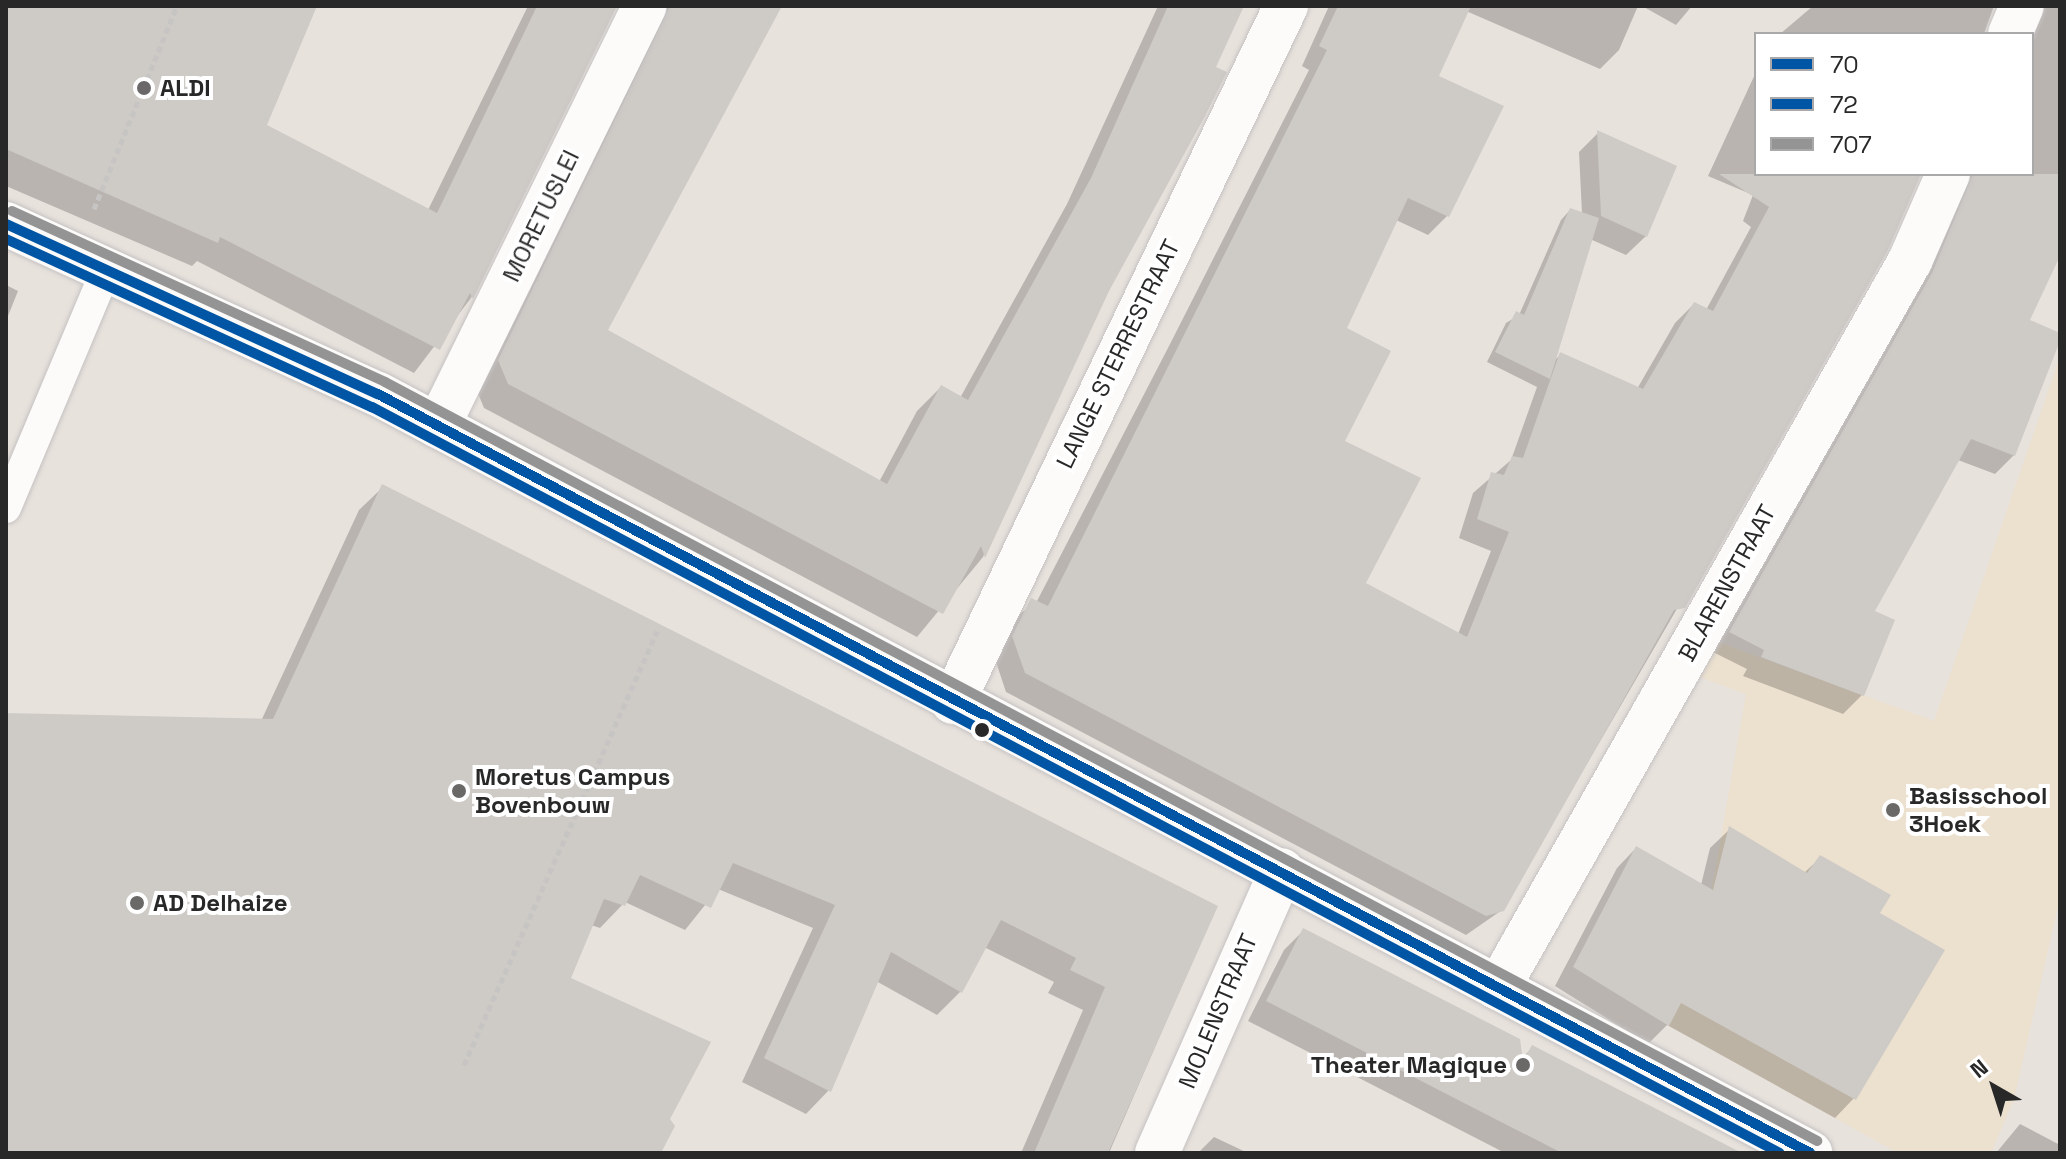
<!DOCTYPE html>
<html>
<head>
<meta charset="utf-8">
<style>
  body { margin:0 }
  #map { position:relative; width:2066px; height:1159px; overflow:hidden; background:#e8e2dc; font-family:"Space Grotesk",sans-serif }
  div>[style] { position:absolute }
  .education>* { inset:0; background:#ece0cf }
  .shadow>* { inset:0; background:#0003 }
  .building>* { inset:0; background:#cecac6 }
  .path>* { height:5px; margin-top:-2.5px; transform-origin:0; background:repeating-linear-gradient(90deg,#c6c5c4 0 6px,transparent 0 10px) }
  .roads { filter:drop-shadow(0 0 2px #c4c2c3) drop-shadow(0 0 2px #c4c2c3) }
  .service>* { height:30px; margin:-15px; padding:0 15px; transform-origin:15px; border-radius:15px; background:#fcfbfa }
  .minor>* { height:44px; margin:-22px; padding:0 22px; transform-origin:22px; border-radius:22px; background:#fcfbfa }
  .secondary>* { height:44px; margin:-22px; padding:0 22px; transform-origin:22px; border-radius:22px; background:#fcfbfa }
  .bus-1>* { height:10px; margin:-5px; padding:0 5px; transform-origin:5px; border-radius:5px; background:#0056a4 }
  .bus-2>* { height:10px; margin:-5px; padding:0 5px; transform-origin:5px; border-radius:5px; background:#0056a4 }
  .bus-3>* { height:10px; margin:-5px; padding:0 5px; transform-origin:5px; border-radius:5px; background:#949494 }
  .dots>* { width:22px; height:22px; translate:-50% -50%; box-sizing:border-box; border:4px solid #fff; border-radius:50% }
  span { translate:-50% -50%; white-space:nowrap; text-align:center; line-height:1.15; -webkit-text-stroke:8px #fff; paint-order:stroke }
  .poi-label { font-size:24px; color:#282828; font-weight:700 }
  .left { translate:0 -50%; text-align:left }
  .right { translate:-100% -50%; text-align:right }
  .street-label { font-size:24px; color:#282828 }
  .frame { position:absolute; inset:0; border:8px solid #282828; pointer-events:none }
  .legend { position:absolute; left:1754px; top:32px; width:280px; height:144px; box-sizing:border-box; background:#fff; border:2px solid #a9a9a9; margin:0; padding:10px 14px; list-style:none; font-size:24px; color:#282828 }
  .legend li { display:flex; align-items:center; gap:16px; height:40px }
  .legend b { width:40px; border:2px solid #a9a9a9 }
  .north { position:absolute; left:1954px; top:1047px; width:80px; height:80px; -webkit-text-stroke:6px #fff; paint-order:stroke; rotate:321deg; font-size:22px; font-weight:700; line-height:32px; text-align:center; color:#282828 }
  .north::after { content:''; display:block; margin:auto; width:28px; height:36px; background:#282828; clip-path:polygon(50% 0,100% 100%,50% 72%,0 100%) }
</style>
</head>
<body>
<div id="map">
  <div class="education">
    <i style="clip-path:polygon(2060px 357px,2060px 898px,2014px 1099px,1991px 1153px,1898px 1153px,1669px 1026px,1708px 911px,1746px 694px,1697px 676px,1715px 641px,1934px 721px)"></i>
  </div>
  <div class="shadow">
    <i style="clip-path:polygon(6px 6px,314px 6px,265px 126px,428px 210px,528px 6px,777px 6px,606px 331px,879px 482px,917px 411px,941px 387px,960px 398px,1067px 204px,1158px 6px,1243px 6px,983px 557px,917px 637px,484px 408px,475px 386px,631px 7px,614px 8px,471px 298px,414px 373px,197px 261px,192px 266px,6px 186px)"></i>
    <i style="clip-path:polygon(1329px 6px,1638px 6px,1619px 50px,1600px 69px,1466px 11px,1436px 77px,1447px 216px,1428px 235px,1396px 220px,1345px 329px,1343px 441px,1364px 584px,1458px 634px,1491px 551px,1459px 538px,1473px 493px,1511px 460px,1537px 387px,1487px 362px,1506px 323px,1519px 315px,1561px 220px,1570px 210px,1582px 214px,1579px 152px,1598px 133px,1646px 236px,1626px 255px,1590px 239px,1553px 362px,1561px 354px,1637px 389px,1675px 323px,1694px 304px,1706px 310px,1751px 227px,1743px 221px,1753px 195px,1708px 176px,1756px 72px,1756px 174px,1919px 174px,1886px 249px,1502px 910px,1466px 935px,1006px 692px,994px 656px,1012px 619px,1036px 603px,1169px 346px,1309px 70px,1302px 66px)"></i>
    <i style="clip-path:polygon(1642px 6px,1692px 6px,1676px 25px)"></i>
    <i style="clip-path:polygon(1813px 6px,1994px 6px,1984px 34px,1780px 34px)"></i>
    <i style="clip-path:polygon(2016px 6px,2060px 6px,2060px 251px,2027px 321px,2060px 335px,2014px 455px,1995px 474px,1958px 460px,1872px 612px,1862px 695px,1843px 714px,1743px 676px,1747px 669px,1711px 651px,1944px 174px,2032px 174px,2032px 34px)"></i>
    <i style="clip-path:polygon(6px 285px,18px 291px,6px 321px)"></i>
    <i style="clip-path:polygon(383px 487px,1216px 907px,1109px 1153px,1021px 1153px,1083px 1010px,1048px 993px,1054px 982px,984px 947px,961px 991px,937px 1015px,876px 981px,829px 1090px,806px 1114px,742px 1082px,813px 928px,718px 889px,685px 930px,625px 902px,600px 928px,591px 925px,568px 979px,668px 1119px,659px 1153px,6px 1153px,6px 715px,261px 721px,359px 510px)"></i>
    <i style="clip-path:polygon(1730px 829px,1804px 873px,1820px 858px,1877px 913px,1854px 1098px,1835px 1118px,1667px 1025px,1648px 1044px,1555px 986px,1617px 868px,1636px 848px,1701px 885px,1710px 848px)"></i>
    <i style="clip-path:polygon(1304px 930px,1521px 1059px,1532px 1048px,1731px 1153px,1505px 1153px,1248px 1021px,1284px 950px)"></i>
    <i style="clip-path:polygon(2020px 1124px,2060px 1145px,2060px 1153px,1996px 1153px)"></i>
    <i style="clip-path:polygon(1214px 1137px,1248px 1153px,1198px 1153px)"></i>
  </div>
  <div class="building">
    <i style="clip-path:polygon(6px 6px,317px 6px,267px 125px,437px 213px,537px 6px,617px 6px,473px 299px,470px 293px,440px 350px,220px 237px,218px 243px,6px 149px)"></i>
    <i style="clip-path:polygon(670px 6px,782px 6px,608px 330px,887px 484px,941px 385px,968px 400px,1091px 178px,1168px 6px,1244px 6px,1216px 67px,1227px 72px,1204px 118px,1109px 291px,985px 558px,981px 546px,943px 614px,508px 384px,498px 360px)"></i>
    <i style="clip-path:polygon(1338px 6px,1471px 6px,1439px 76px,1504px 106px,1449px 217px,1408px 198px,1347px 328px,1391px 351px,1345px 441px,1421px 478px,1366px 583px,1467px 637px,1509px 532px,1477px 519px,1491px 472px,1504px 475px,1512px 456px,1523px 458px,1560px 352px,1643px 389px,1694px 302px,1713px 311px,1769px 207px,1719px 174px,1921px 174px,1888px 250px,1685px 608px,1674px 610px,1504px 911px,1486px 916px,1025px 673px,1012px 636px,1031px 598px,1048px 606px,1327px 50px,1319px 46px)"></i>
    <i style="clip-path:polygon(1597px 130px,1677px 166px,1647px 237px,1601px 216px)"></i>
    <i style="clip-path:polygon(1973px 174px,2060px 174px,2060px 256px,2030px 320px,2060px 333px,2060px 341px,2015px 456px,1971px 439px,1875px 611px,1895px 620px,1864px 696px,1761px 657px,1764px 650px,1729px 632px,1932px 273px)"></i>
    <i style="clip-path:polygon(1570px 208px,1599px 218px,1550px 379px,1495px 352px,1516px 311px,1524px 315px)"></i>
    <i style="clip-path:polygon(382px 484px,1218px 906px,1108px 1153px,1034px 1153px,1105px 987px,1070px 970px,1076px 958px,1001px 920px,962px 993px,891px 952px,831px 1092px,764px 1058px,835px 905px,733px 863px,711px 908px,640px 875px,625px 906px,604px 899px,571px 978px,711px 1042px,670px 1119px,675px 1126px,661px 1153px,6px 1153px,6px 713px,273px 719px)"></i>
    <i style="clip-path:polygon(1729px 826px,1807px 873px,1820px 855px,1891px 895px,1880px 913px,1945px 950px,1856px 1100px,1681px 1003px,1669px 1026px,1573px 967px,1636px 846px,1713px 890px)"></i>
    <i style="clip-path:polygon(1303px 928px,1520px 1039px,1523px 1061px,1532px 1045px,1742px 1153px,1562px 1153px,1464px 1103px,1266px 1001px)"></i>
  </div>
  <div class="path">
    <i style="left:94px;top:209px;width:219px;rotate:-67.8deg"></i>
    <i style="left:464px;top:1065px;width:475px;rotate:-66deg"></i>
  </div>
  <div class="roads">
    <div class="service">
      <i style="left:6px;top:508px;width:260px;rotate:-67.2deg"></i>
    </div>
    <div class="minor">
      <i style="left:2010px;top:34px;width:30px;rotate:-67deg"></i>
      <i style="left:438px;top:426px;width:468px;rotate:-63.8deg"></i>
      <i style="left:953px;top:702px;width:772px;rotate:-64.43deg"></i>
      <i style="left:1498px;top:988px;width:836px;rotate:-60.46deg"></i>
      <i style="left:1910px;top:261px;width:95px;rotate:-66.4deg"></i>
      <i style="left:1157px;top:1153px;width:309px;rotate:-66.2deg"></i>
    </div>
    <div class="secondary">
      <i style="left:6px;top:224px;width:409px;rotate:24.6deg"></i>
      <i style="left:378px;top:394px;width:1621px;rotate:27.92deg"></i>
    </div>
  </div>
  <div class="bus-1">
    <i style="left:6px;top:224px;width:409px;rotate:24.6deg"></i>
    <i style="left:378px;top:394px;width:1621px;rotate:27.92deg"></i>
  </div>
  <div class="bus-2">
    <i style="left:6px;top:239px;width:403px;rotate:24.7deg"></i>
    <i style="left:372px;top:407px;width:1593px;rotate:27.92deg"></i>
  </div>
  <div class="bus-3">
    <i style="left:12px;top:211px;width:410px;rotate:24.6deg"></i>
    <i style="left:385px;top:382px;width:1621px;rotate:27.92deg"></i>
  </div>
  <div class="dots">
    <i style="left:144px;top:88px;background:#6b6967"></i>
    <i style="left:982px;top:730px;background:#282828"></i>
    <i style="left:459px;top:791px;background:#6b6967"></i>
    <i style="left:1893px;top:810px;background:#6b6967"></i>
    <i style="left:137px;top:903px;background:#6b6967"></i>
    <i style="left:1523px;top:1065px;background:#6b6967"></i>
  </div>
  <div class="poi-label">
    <span class="left" style="left:160px;top:88px">ALDI</span>
    <span class="left" style="left:475px;top:791px">Moretus Campus<br>Bovenbouw</span>
    <span class="left" style="left:1909px;top:810px">Basisschool<br>3Hoek</span>
    <span class="left" style="left:153px;top:903px">AD Delhaize</span>
    <span class="right" style="left:1507px;top:1065px">Theater Magique</span>
  </div>
  <div class="street-label">
    <span style="left:541px;top:216px;rotate:-64deg">MORETUSLEI</span>
    <span style="left:1118px;top:354px;rotate:-64deg">LANGE STERRESTRAAT</span>
    <span style="left:1727px;top:583px;rotate:-61deg">BLARENSTRAAT</span>
    <span style="left:1218px;top:1011px;rotate:-67deg">MOLENSTRAAT</span>
  </div>
  <div class="frame"></div>
  <ul class="legend">
  <li><b style="height:10px;background:#0056a4"></b>70</li>
  <li><b style="height:10px;background:#0056a4"></b>72</li>
  <li><b style="height:10px;background:#949494"></b>707</li>
  </ul>
  <div class="north">N</div>
</div>
</body>
</html>
